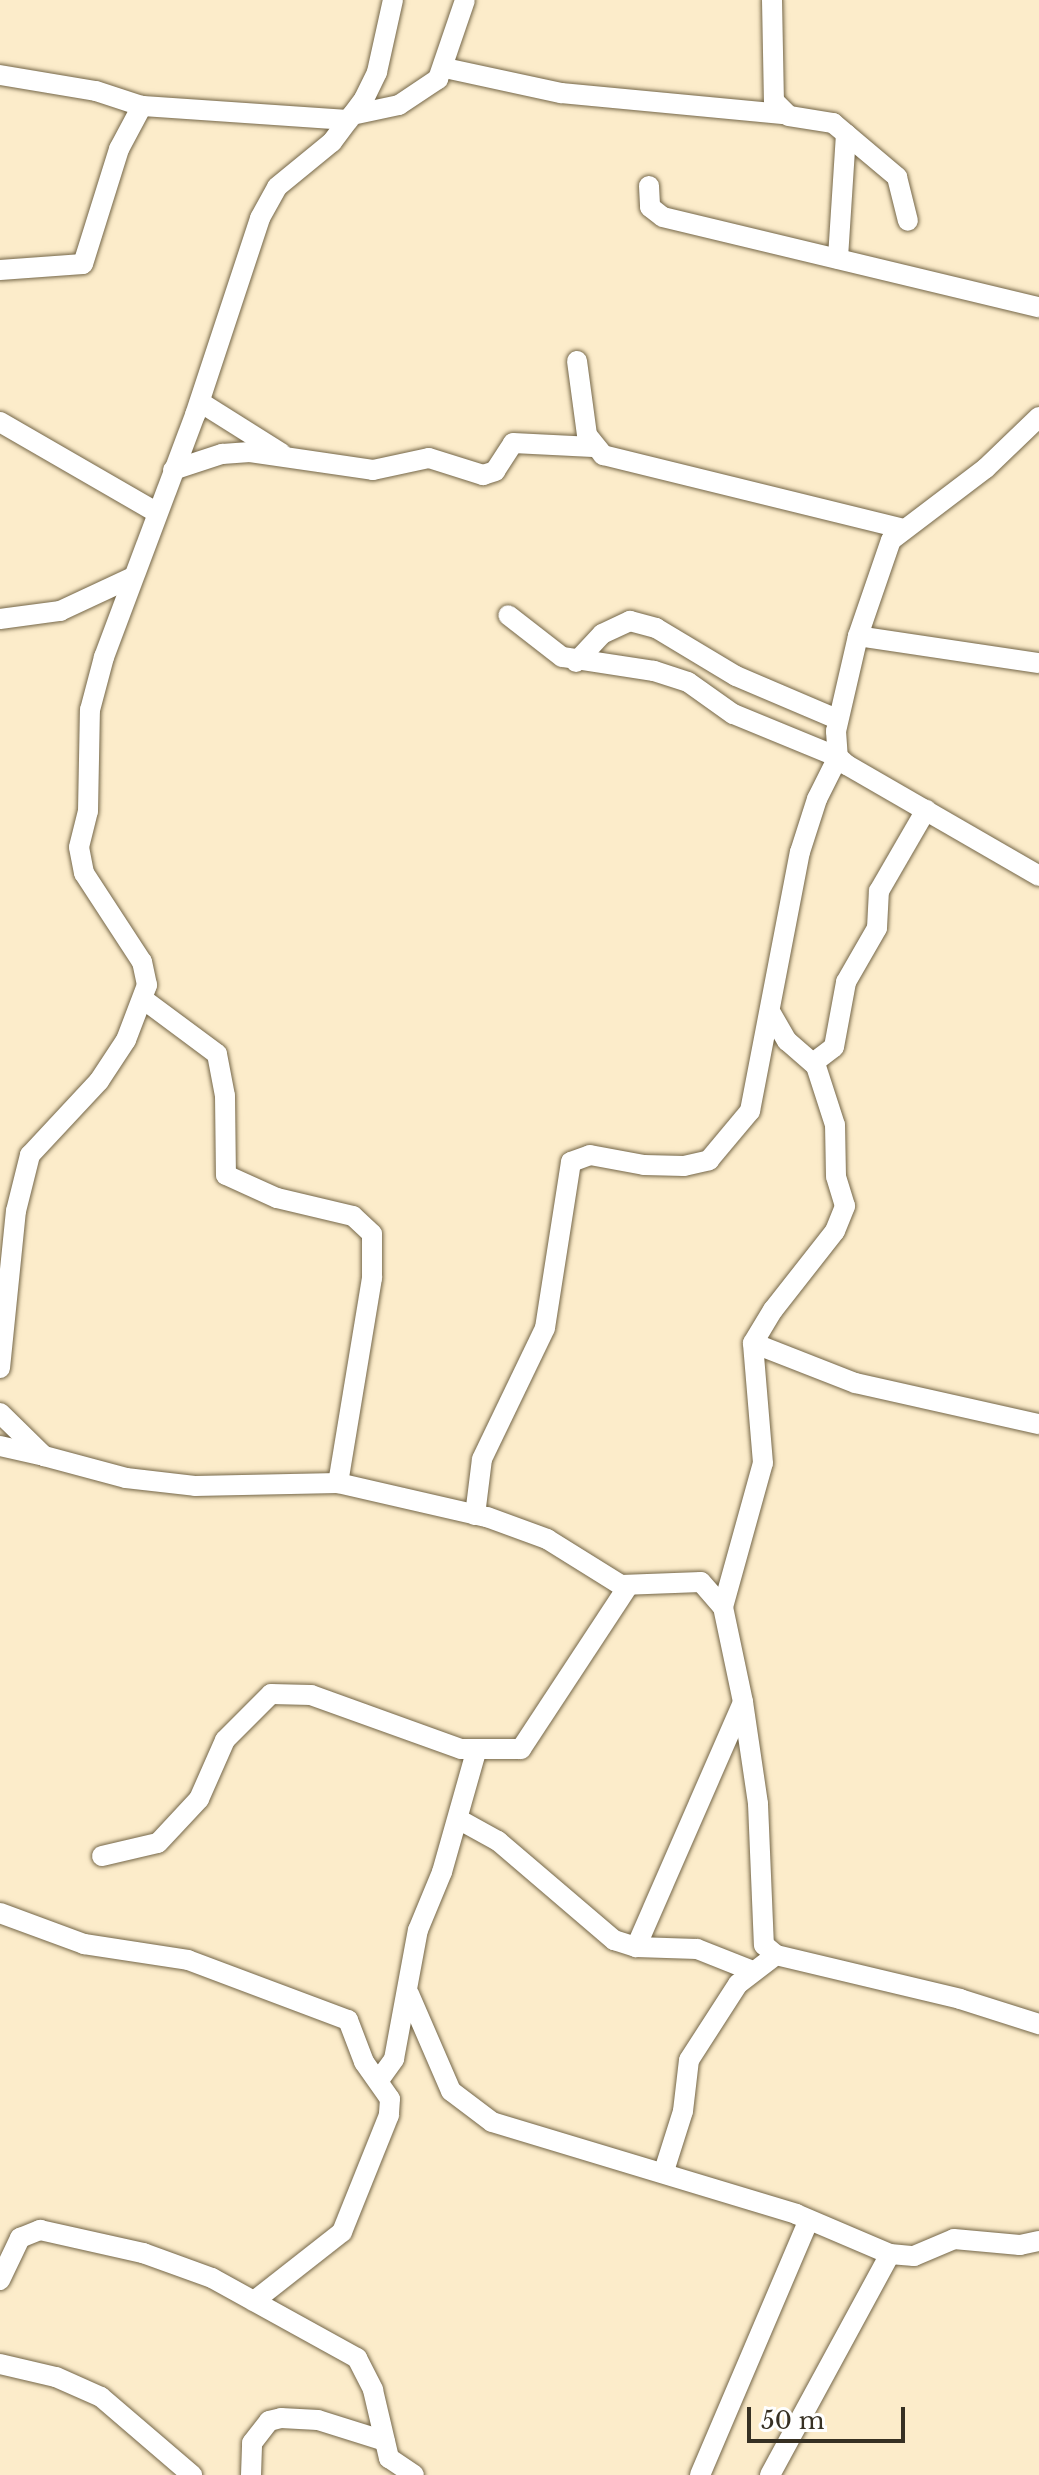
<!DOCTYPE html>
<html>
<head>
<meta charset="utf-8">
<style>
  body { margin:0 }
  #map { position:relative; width:1039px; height:2475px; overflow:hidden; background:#fcecca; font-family:"Libre Baskerville",serif }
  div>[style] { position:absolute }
  .roads { filter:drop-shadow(0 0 2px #746648) drop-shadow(0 0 2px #746648) }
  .minor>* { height:20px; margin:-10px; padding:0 10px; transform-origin:10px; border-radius:10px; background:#fff }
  span { translate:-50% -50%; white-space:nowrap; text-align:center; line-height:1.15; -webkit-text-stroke:6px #fff; paint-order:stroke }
  .scale { position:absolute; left:747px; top:2407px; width:158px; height:36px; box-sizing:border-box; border:4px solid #363023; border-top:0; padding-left:10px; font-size:24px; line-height:28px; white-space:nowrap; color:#363023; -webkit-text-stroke:6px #fff; paint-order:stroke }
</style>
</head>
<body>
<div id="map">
  <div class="roads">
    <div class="minor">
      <i style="left:772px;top:0;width:101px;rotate:88.9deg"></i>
      <i style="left:774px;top:101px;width:21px;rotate:45deg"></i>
      <i style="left:789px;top:116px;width:45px;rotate:9deg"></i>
      <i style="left:833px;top:123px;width:17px;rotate:40deg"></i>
      <i style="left:846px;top:134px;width:125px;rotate:93.7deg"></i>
      <i style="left:445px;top:68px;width:119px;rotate:12.2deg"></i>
      <i style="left:561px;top:93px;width:225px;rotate:5.4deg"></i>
      <i style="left:0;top:75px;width:97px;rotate:9.5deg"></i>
      <i style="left:96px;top:91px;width:48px;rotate:18.1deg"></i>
      <i style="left:352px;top:115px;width:48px;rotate:-12deg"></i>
      <i style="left:399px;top:105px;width:47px;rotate:-33.7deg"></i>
      <i style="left:438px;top:79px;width:83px;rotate:-71.1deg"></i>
      <i style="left:846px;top:134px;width:67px;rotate:40.1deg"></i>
      <i style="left:897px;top:177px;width:45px;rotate:76deg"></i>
      <i style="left:649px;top:186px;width:21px;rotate:87deg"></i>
      <i style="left:650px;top:207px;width:16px;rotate:38deg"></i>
      <i style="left:663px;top:217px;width:387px;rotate:13.5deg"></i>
      <i style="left:0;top:270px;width:83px;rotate:-4.1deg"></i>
      <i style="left:83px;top:264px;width:121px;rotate:-72.6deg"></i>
      <i style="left:119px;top:149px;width:49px;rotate:-61.9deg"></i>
      <i style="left:142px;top:106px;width:207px;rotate:3.9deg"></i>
      <i style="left:577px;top:361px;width:75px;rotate:82.3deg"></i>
      <i style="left:587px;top:435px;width:26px;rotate:51deg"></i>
      <i style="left:603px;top:455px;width:307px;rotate:13.8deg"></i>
      <i style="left:200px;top:402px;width:96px;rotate:32.2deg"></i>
      <i style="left:1039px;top:417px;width:74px;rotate:136.1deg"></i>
      <i style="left:986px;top:468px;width:119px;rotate:142.8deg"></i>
      <i style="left:891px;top:540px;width:102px;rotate:109deg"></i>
      <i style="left:858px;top:636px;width:98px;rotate:103deg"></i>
      <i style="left:836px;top:731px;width:26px;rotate:86deg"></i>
      <i style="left:838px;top:757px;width:12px;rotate:42deg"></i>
      <i style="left:847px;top:765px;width:222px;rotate:30deg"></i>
      <i style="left:0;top:422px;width:180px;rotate:30deg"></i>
      <i style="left:173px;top:470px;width:52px;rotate:-18.1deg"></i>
      <i style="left:222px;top:454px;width:28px;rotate:-4deg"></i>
      <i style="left:250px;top:452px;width:124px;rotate:8.3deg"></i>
      <i style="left:373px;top:470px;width:57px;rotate:-12.1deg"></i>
      <i style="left:429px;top:458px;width:57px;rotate:17.5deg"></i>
      <i style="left:483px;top:475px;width:13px;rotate:-18deg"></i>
      <i style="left:495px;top:471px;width:33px;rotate:-57deg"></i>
      <i style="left:513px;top:443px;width:80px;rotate:2.9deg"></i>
      <i style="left:0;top:619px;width:61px;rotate:-7.6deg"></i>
      <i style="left:60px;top:611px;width:81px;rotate:-25deg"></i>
      <i style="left:858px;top:636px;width:183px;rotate:8.5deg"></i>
      <i style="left:576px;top:662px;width:38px;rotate:-47deg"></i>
      <i style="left:602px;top:634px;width:31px;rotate:-25deg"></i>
      <i style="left:630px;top:621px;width:27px;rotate:15deg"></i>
      <i style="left:656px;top:628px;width:93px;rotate:31deg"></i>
      <i style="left:736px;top:676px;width:110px;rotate:23.1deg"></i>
      <i style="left:143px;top:999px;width:92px;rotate:36.6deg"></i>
      <i style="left:217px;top:1054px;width:43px;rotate:79.2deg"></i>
      <i style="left:225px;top:1096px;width:79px;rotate:89.3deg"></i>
      <i style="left:226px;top:1175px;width:56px;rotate:24.3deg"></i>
      <i style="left:277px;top:1198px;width:78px;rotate:13.3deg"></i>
      <i style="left:353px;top:1216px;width:26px;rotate:43deg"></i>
      <i style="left:372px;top:1234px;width:44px;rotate:90deg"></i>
      <i style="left:372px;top:1278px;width:208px;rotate:99.4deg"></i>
      <i style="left:813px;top:1063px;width:26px;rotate:-37deg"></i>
      <i style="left:834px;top:1047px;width:66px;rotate:-79.5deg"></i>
      <i style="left:846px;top:982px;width:62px;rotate:-60.1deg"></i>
      <i style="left:877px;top:928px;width:37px;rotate:-87deg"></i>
      <i style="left:879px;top:891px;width:94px;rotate:-59.9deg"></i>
      <i style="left:753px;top:1343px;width:110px;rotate:21.4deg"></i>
      <i style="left:855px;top:1383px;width:189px;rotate:12.6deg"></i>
      <i style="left:0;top:1368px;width:158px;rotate:-84.2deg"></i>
      <i style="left:16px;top:1211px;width:58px;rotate:-76deg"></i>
      <i style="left:30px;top:1155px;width:101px;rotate:-47deg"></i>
      <i style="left:99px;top:1081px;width:49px;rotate:-56.6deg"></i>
      <i style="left:126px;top:1040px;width:59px;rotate:-69.1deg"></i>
      <i style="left:147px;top:985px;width:24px;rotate:-102deg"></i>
      <i style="left:142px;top:962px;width:106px;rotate:-123.1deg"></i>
      <i style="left:84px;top:873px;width:26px;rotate:-101deg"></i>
      <i style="left:79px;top:847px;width:37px;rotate:-76deg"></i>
      <i style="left:88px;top:811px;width:101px;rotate:-88.9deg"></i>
      <i style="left:90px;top:710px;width:55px;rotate:-75.2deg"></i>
      <i style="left:104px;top:657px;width:259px;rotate:-69.4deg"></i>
      <i style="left:195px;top:415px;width:207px;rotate:-71.7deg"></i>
      <i style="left:260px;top:218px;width:35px;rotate:-61deg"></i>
      <i style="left:277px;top:187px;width:71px;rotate:-39.3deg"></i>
      <i style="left:332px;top:142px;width:54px;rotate:-53.3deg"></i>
      <i style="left:364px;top:99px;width:30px;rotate:-64deg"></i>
      <i style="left:377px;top:72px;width:74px;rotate:-77.5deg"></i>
      <i style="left:0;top:1413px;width:62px;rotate:44.3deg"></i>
      <i style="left:44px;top:1456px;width:85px;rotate:15deg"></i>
      <i style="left:126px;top:1478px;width:69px;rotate:6.6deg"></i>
      <i style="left:195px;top:1486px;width:143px;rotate:-1.2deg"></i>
      <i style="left:338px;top:1483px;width:153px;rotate:12.9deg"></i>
      <i style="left:487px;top:1517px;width:64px;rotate:20.1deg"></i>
      <i style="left:547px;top:1539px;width:87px;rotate:31.9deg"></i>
      <i style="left:621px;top:1585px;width:80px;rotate:-2.1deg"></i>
      <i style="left:701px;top:1582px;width:33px;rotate:49deg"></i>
      <i style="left:723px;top:1607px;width:97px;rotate:78.1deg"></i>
      <i style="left:743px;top:1702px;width:103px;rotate:81.6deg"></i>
      <i style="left:758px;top:1804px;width:141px;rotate:87.6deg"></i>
      <i style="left:764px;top:1945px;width:16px;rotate:40deg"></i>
      <i style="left:776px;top:1955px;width:189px;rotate:13.4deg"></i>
      <i style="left:960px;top:1999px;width:83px;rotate:17.6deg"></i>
      <i style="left:0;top:1446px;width:41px;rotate:12.7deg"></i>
      <i style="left:475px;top:1515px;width:56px;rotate:-82.9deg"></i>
      <i style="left:482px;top:1459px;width:145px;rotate:-64.3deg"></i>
      <i style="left:545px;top:1328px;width:168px;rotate:-81.1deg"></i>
      <i style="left:571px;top:1162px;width:20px;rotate:-20deg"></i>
      <i style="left:590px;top:1155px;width:55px;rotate:10.5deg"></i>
      <i style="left:644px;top:1165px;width:40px;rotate:1.4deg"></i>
      <i style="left:684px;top:1166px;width:26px;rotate:-13deg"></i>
      <i style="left:709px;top:1160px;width:64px;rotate:-50.1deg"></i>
      <i style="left:750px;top:1111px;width:264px;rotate:-79.1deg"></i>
      <i style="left:800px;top:852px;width:56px;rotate:-72.2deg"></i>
      <i style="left:817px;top:799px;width:47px;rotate:-63.4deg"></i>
      <i style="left:838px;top:757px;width:113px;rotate:-157.7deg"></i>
      <i style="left:733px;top:714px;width:55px;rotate:-144.6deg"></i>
      <i style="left:688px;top:682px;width:36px;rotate:-162deg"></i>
      <i style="left:654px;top:671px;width:93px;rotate:-171.3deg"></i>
      <i style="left:562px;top:657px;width:68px;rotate:-142.1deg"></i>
      <i style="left:723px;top:1607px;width:149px;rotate:-74.5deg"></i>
      <i style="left:763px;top:1463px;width:120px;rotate:-94.8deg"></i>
      <i style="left:753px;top:1343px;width:39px;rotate:-59deg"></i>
      <i style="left:773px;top:1310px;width:100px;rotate:-51.9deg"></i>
      <i style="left:835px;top:1231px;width:27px;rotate:-68deg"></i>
      <i style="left:845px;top:1206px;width:31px;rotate:-107deg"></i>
      <i style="left:836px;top:1176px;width:51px;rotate:-91.1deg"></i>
      <i style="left:835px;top:1125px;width:62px;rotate:-107.9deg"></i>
      <i style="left:816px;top:1066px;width:38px;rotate:-139deg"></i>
      <i style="left:787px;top:1041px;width:34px;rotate:-120deg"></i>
      <i style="left:458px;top:1819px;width:46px;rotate:28.8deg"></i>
      <i style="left:498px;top:1841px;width:153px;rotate:40.5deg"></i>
      <i style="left:614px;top:1940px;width:23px;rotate:18deg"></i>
      <i style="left:636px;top:1947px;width:61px;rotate:1.9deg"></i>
      <i style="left:697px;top:1949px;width:57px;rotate:21.6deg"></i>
      <i style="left:102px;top:1856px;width:57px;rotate:-13.1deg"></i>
      <i style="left:158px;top:1843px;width:60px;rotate:-47deg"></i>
      <i style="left:199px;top:1799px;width:64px;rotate:-66.2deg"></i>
      <i style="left:225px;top:1740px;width:65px;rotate:-45deg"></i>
      <i style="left:271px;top:1694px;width:40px;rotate:1.4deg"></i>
      <i style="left:311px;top:1695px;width:159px;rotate:19.8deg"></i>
      <i style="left:461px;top:1749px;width:60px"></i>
      <i style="left:521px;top:1749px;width:195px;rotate:-56.7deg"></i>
      <i style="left:0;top:1913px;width:90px;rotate:20.3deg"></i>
      <i style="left:84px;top:1944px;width:105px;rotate:8.7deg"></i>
      <i style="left:188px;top:1960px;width:171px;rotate:20.6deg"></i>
      <i style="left:348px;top:2020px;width:45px;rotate:69.1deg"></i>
      <i style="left:364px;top:2062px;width:45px;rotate:54.9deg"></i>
      <i style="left:390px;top:2099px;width:16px;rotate:94deg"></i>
      <i style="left:389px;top:2115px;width:126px;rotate:111.9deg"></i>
      <i style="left:342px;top:2232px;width:112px;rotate:141.9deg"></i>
      <i style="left:636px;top:1947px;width:267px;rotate:-66.4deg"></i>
      <i style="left:409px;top:1994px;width:106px;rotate:66.6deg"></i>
      <i style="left:451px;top:2091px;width:51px;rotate:37.1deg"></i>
      <i style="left:492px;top:2122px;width:318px;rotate:16.8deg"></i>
      <i style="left:796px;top:2214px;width:102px;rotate:23.1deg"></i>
      <i style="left:890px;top:2254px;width:24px;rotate:5deg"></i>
      <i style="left:914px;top:2256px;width:43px;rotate:-23deg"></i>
      <i style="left:954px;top:2239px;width:66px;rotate:5.2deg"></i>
      <i style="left:1020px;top:2245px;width:19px;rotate:-12deg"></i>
      <i style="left:379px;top:2080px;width:26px;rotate:-54deg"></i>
      <i style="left:394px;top:2059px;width:131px;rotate:-79.5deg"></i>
      <i style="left:418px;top:1930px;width:63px;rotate:-67.5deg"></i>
      <i style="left:442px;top:1872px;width:125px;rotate:-74.2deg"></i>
      <i style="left:664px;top:2171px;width:63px;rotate:-72.4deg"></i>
      <i style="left:683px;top:2111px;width:51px;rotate:-83.3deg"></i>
      <i style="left:689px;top:2060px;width:90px;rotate:-57.2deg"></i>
      <i style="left:738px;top:1984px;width:48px;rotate:-37.3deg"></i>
      <i style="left:0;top:2280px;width:47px;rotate:-64.5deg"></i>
      <i style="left:20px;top:2238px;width:22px;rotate:-22deg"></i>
      <i style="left:40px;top:2230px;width:106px;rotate:12.6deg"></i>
      <i style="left:143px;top:2253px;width:73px;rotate:19.9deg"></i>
      <i style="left:212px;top:2278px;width:166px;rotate:28.9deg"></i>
      <i style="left:357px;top:2358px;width:36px;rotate:63deg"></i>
      <i style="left:373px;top:2390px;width:70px;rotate:76.8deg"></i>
      <i style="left:389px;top:2458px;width:30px;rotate:34deg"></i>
      <i style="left:0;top:2364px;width:57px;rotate:13.1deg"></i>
      <i style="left:56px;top:2377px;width:49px;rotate:24deg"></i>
      <i style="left:101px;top:2397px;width:120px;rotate:40.6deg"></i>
      <i style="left:251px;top:2475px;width:32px;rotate:-88deg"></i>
      <i style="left:252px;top:2443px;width:28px;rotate:-52deg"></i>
      <i style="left:269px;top:2421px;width:12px;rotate:-14deg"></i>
      <i style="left:281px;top:2418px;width:37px;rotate:3deg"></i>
      <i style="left:318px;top:2420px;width:70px;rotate:17.4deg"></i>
      <i style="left:700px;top:2475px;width:277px;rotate:-66.9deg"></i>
      <i style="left:770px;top:2475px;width:251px;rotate:-61.5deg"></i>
    </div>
  </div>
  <div class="scale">50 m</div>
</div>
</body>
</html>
